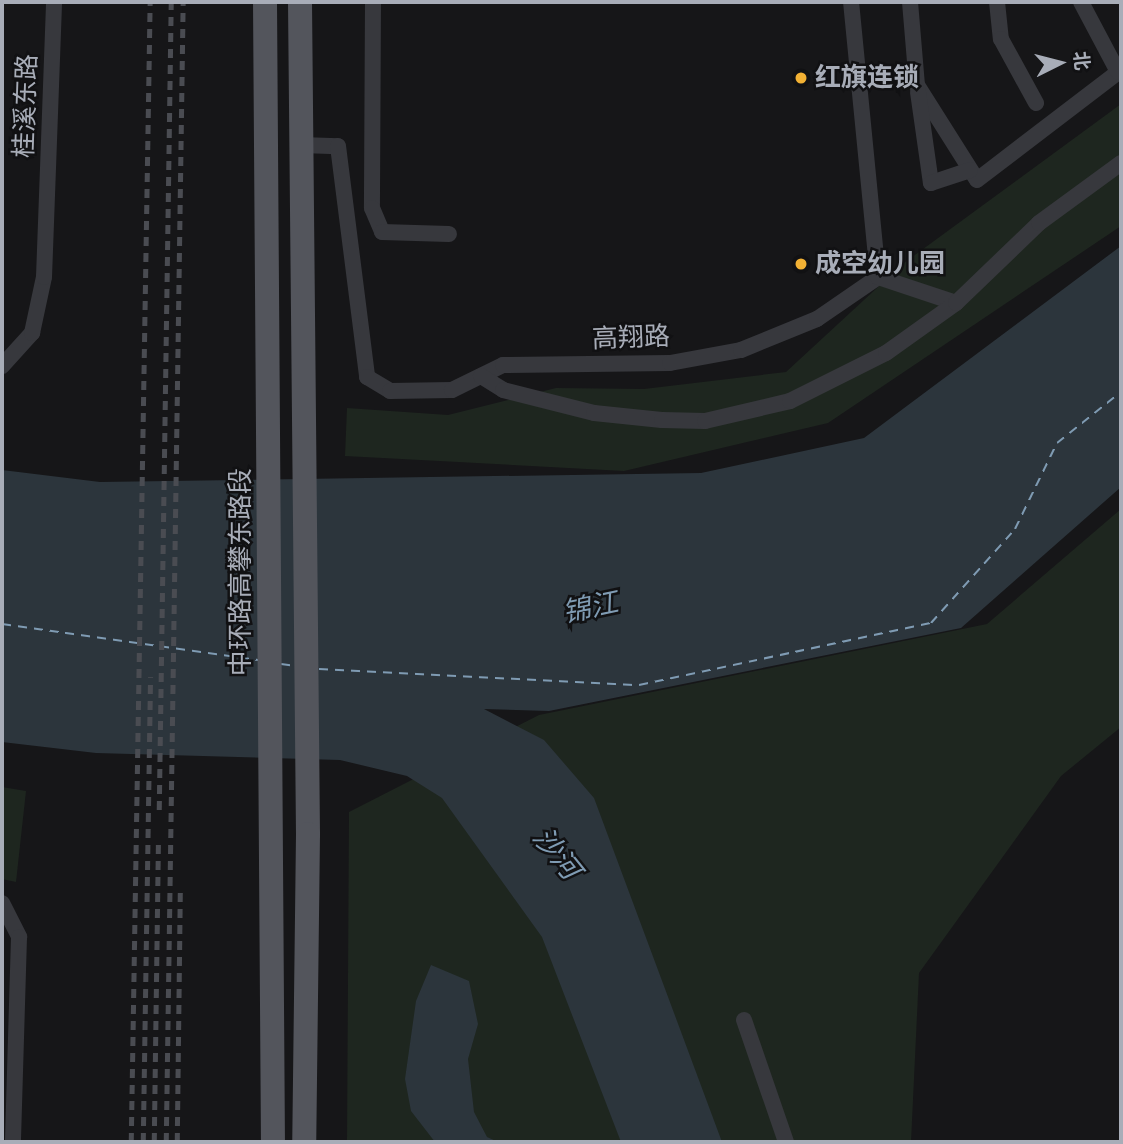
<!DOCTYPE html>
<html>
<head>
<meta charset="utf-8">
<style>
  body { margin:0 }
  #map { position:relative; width:1123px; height:1144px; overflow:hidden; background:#161618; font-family:Figtree,"Noto Sans SC",sans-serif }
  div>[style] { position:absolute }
  .green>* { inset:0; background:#1e261f }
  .water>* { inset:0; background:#2c353c }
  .ferry>* { height:2px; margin-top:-1px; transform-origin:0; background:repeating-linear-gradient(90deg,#7f9bb3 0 9px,transparent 0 16px) }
  .street>* { height:16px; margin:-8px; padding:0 8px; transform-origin:8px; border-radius:8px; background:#37383d }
  .primary>* { height:24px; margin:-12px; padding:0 12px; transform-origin:12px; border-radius:12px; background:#53555c }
  .rail>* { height:4.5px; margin-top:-2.25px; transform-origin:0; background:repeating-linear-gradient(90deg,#4a4c52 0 9px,transparent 0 16px) }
  .dots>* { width:19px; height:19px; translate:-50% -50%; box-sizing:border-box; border:4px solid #111113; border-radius:50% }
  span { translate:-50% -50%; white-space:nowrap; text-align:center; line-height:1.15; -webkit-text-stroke:5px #111113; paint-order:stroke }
  .poi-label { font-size:26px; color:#a8adb8; font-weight:700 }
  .left { translate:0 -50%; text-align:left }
  .street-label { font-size:26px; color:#a8adb8 }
  .water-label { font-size:28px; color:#7f9bb3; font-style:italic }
  .frame { position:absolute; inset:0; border:4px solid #a8adb8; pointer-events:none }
  .north { position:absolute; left:1025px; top:28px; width:70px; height:70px; -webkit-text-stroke:5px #111113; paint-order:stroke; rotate:84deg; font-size:19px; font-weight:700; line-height:28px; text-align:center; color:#a8adb8 }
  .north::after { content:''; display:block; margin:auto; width:24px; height:32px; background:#a8adb8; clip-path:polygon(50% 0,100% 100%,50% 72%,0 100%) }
</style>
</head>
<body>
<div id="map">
  <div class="green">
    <i style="clip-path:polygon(1121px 104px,1121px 226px,828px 423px,624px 471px,345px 456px,347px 408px,448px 415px,556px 388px,644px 389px,786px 372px,904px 263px)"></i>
    <i style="clip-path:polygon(1121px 509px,1121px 727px,1061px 776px,919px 973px,911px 1142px,347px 1142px,349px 812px,539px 715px,987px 624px)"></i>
    <i style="clip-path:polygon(2px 787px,26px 791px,16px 882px,2px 879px)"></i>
  </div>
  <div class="water">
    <i style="clip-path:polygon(1121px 246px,1121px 487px,961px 628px,549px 711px,484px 709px,544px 740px,594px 798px,722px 1142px,621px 1142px,542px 937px,442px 798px,407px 776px,340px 760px,96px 753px,2px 742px,2px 470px,100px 482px,701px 473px,864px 438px)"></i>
    <i style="clip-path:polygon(431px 965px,469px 981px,478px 1024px,468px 1059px,474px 1112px,487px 1137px,498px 1142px,435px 1142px,411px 1111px,405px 1079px,416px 1001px)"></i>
  </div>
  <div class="ferry">
    <i style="left:2px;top:624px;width:259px;rotate:8deg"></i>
    <i style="left:281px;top:664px;width:15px;rotate:8deg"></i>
    <i style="left:319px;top:669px;width:320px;rotate:2.9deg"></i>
    <i style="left:639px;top:685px;width:299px;rotate:-12deg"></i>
    <i style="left:931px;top:623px;width:126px;rotate:-48.2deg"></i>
    <i style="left:1015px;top:529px;width:96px;rotate:-64deg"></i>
    <i style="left:1057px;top:443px;width:82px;rotate:-38.6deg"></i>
  </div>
  <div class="street">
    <i style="left:373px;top:2px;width:206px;rotate:90.3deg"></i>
    <i style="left:372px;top:208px;width:26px;rotate:67deg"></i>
    <i style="left:382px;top:232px;width:67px;rotate:1.7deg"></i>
    <i style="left:910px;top:2px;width:83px;rotate:85.2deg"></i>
    <i style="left:917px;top:85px;width:112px;rotate:57.7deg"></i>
    <i style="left:977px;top:180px;width:181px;rotate:-37.4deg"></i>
    <i style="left:997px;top:2px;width:37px;rotate:84deg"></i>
    <i style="left:1001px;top:39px;width:73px;rotate:61.3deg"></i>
    <i style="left:1081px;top:2px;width:79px;rotate:62.1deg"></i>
    <i style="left:918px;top:92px;width:92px;rotate:81.9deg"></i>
    <i style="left:931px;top:183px;width:41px;rotate:-18.4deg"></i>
    <i style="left:301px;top:145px;width:37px;rotate:2deg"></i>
    <i style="left:338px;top:146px;width:233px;rotate:82.8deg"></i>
    <i style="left:367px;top:377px;width:27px;rotate:31deg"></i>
    <i style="left:390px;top:391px;width:62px;rotate:-0.9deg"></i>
    <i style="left:452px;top:390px;width:57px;rotate:-26.1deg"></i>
    <i style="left:503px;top:365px;width:167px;rotate:-0.7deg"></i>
    <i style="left:670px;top:363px;width:72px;rotate:-10.4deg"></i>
    <i style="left:741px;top:350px;width:82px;rotate:-22.2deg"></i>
    <i style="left:817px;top:319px;width:74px;rotate:-34.5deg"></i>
    <i style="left:878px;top:277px;width:276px;rotate:-95.6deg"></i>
    <i style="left:878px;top:277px;width:82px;rotate:18.4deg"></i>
    <i style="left:2px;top:366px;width:45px;rotate:-47.7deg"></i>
    <i style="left:32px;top:333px;width:57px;rotate:-77.9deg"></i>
    <i style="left:44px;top:277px;width:275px;rotate:-87.9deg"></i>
    <i style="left:481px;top:376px;width:26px;rotate:32deg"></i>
    <i style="left:503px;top:390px;width:94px;rotate:14.2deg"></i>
    <i style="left:594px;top:413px;width:68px;rotate:5.9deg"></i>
    <i style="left:662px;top:420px;width:43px;rotate:1.3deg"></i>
    <i style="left:705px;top:421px;width:87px;rotate:-13.2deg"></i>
    <i style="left:790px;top:401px;width:107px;rotate:-26.6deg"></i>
    <i style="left:886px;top:353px;width:86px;rotate:-35.5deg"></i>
    <i style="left:956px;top:303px;width:115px;rotate:-43.9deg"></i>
    <i style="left:1039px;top:223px;width:102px;rotate:-36.2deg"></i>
    <i style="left:2px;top:903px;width:38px;rotate:63deg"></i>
    <i style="left:19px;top:937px;width:205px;rotate:91.7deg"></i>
    <i style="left:744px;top:1020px;width:129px;rotate:71deg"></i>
  </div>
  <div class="primary">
    <i style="left:265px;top:2px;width:1140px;rotate:89.6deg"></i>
    <i style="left:300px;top:2px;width:832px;rotate:89.45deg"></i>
    <i style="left:308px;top:834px;width:308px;rotate:90.7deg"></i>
  </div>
  <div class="rail">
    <i style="left:159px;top:810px;width:808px;rotate:-89.15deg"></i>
    <i style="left:131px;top:1142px;width:1140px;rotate:-89.05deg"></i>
    <i style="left:143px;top:1142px;width:465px;rotate:-89.1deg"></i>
    <i style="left:154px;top:1142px;width:301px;rotate:-89.2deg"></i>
    <i style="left:166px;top:1142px;width:1140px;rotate:-89.15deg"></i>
    <i style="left:177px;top:1142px;width:252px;rotate:-89.3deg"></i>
  </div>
  <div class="dots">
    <i style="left:801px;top:78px;background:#f2b134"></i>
    <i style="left:801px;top:264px;background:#f2b134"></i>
  </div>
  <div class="poi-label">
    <span class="left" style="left:815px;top:78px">红旗连锁</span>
    <span class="left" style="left:815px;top:264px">成空幼儿园</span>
  </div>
  <div class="street-label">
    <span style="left:26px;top:106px;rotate:-88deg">桂溪东路</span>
    <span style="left:631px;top:338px;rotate:-2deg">高翔路</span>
    <span style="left:241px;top:572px;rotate:-90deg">中环路高攀东路段</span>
  </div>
  <div class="water-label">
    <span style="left:590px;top:607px;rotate:-12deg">锦江</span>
    <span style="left:557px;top:853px;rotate:51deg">沙河</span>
  </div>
  <div class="frame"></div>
  <div class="north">北</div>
</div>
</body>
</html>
